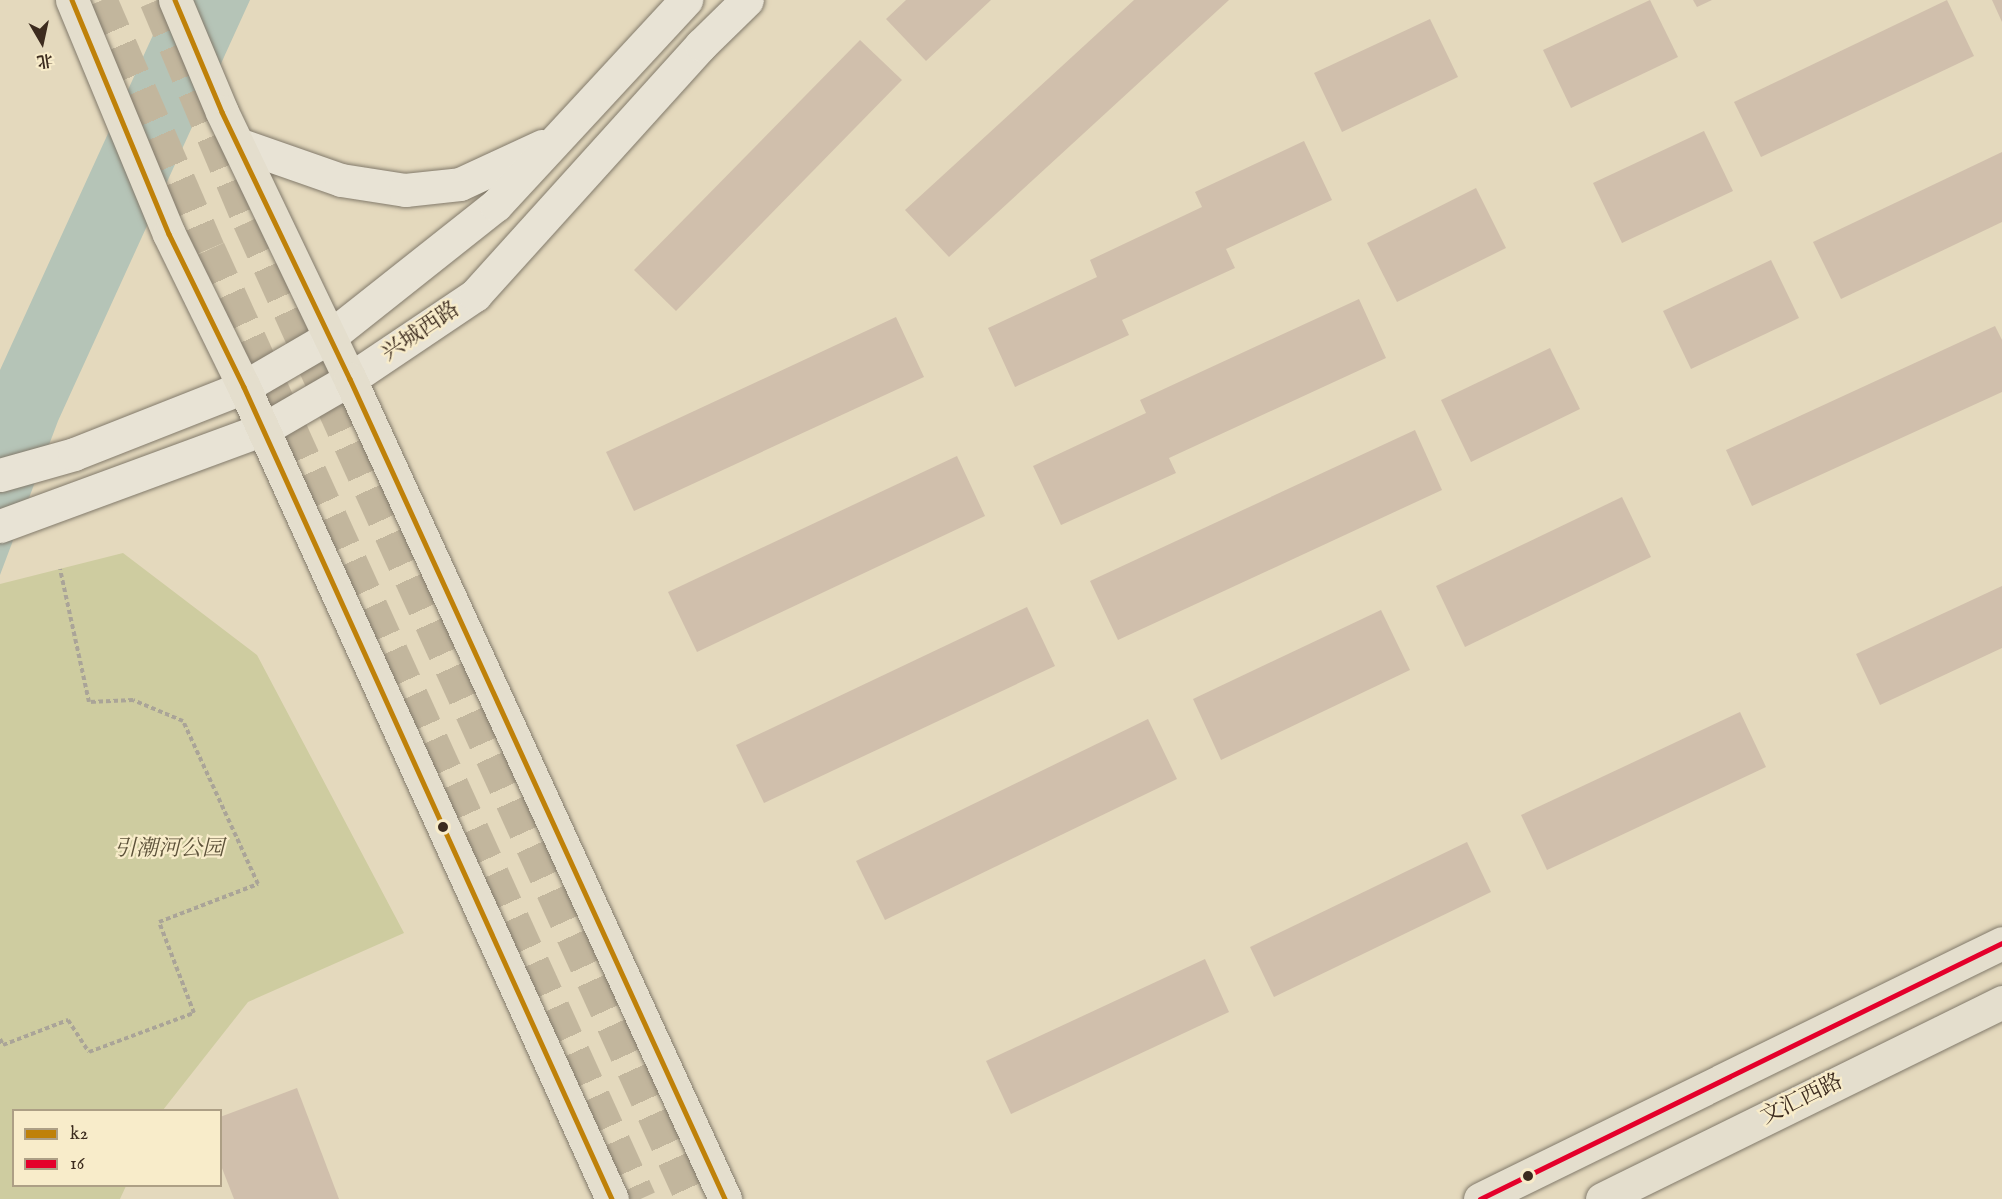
<!DOCTYPE html>
<html>
<head>
<meta charset="utf-8">
<style>
  body { margin:0 }
  #map { position:relative; width:2002px; height:1199px; overflow:hidden; background:#e4d9bd; font-family:"IM FELL English","Noto Serif SC",serif }
  div>[style] { position:absolute }
  .green>* { inset:0; background:#cecca0 }
  .water>* { inset:0; background:#b5c4b7 }
  .building>* { inset:0; background:#d0bfac }
  .highway-tunnel>* { height:33px; margin-top:-16.5px; transform-origin:0; background:repeating-linear-gradient(90deg,#c2b69d 0 33px,transparent 0 49px) }
  .path>* { height:4px; margin-top:-2px; transform-origin:0; background:repeating-linear-gradient(90deg,#aaa498 0 4.5px,transparent 0 7.5px) }
  .roads { filter:drop-shadow(0 0 2px #827a6b) drop-shadow(0 0 2px #827a6b) }
  .secondary>* { height:33px; margin:-16.5px; padding:0 16.5px; transform-origin:16.5px; border-radius:16.5px; background:#e8e3d5 }
  .primary>* { height:33px; margin:-16.5px; padding:0 16.5px; transform-origin:16.5px; border-radius:16.5px; background:#e4decd }
  .bus-1>* { height:4.5px; margin:-2.25px; padding:0 2.25px; transform-origin:2.25px; border-radius:2.25px; background:#bf8109 }
  .bus-2>* { height:4.5px; margin:-2.25px; padding:0 2.25px; transform-origin:2.25px; border-radius:2.25px; background:#e4002b }
  .dots>* { width:16px; height:16px; translate:-50% -50%; box-sizing:border-box; border:3px solid #f8ecca; border-radius:50% }
  span { translate:-50% -50%; white-space:nowrap; text-align:center; line-height:1.15; -webkit-text-stroke:4.5px #f8ecca; paint-order:stroke }
  .street-label { font-size:22px; color:#3c2b1e }
  .park-label { font-size:22px; color:#5c5139; font-style:italic }
  .legend { position:absolute; left:12px; top:1109px; width:210px; height:78px; box-sizing:border-box; background:#f8ecca; border:2px solid #ad9f85; margin:0; padding:8px 10px; list-style:none; font-size:18px; color:#3c2b1e }
  .legend li { display:flex; align-items:center; gap:12px; height:30px }
  .legend b { width:30px; border:2px solid #ad9f85 }
  .north { position:absolute; left:12px; top:12px; width:60px; height:60px; -webkit-text-stroke:4px #f8ecca; paint-order:stroke; rotate:171deg; font-size:16px; font-weight:700; line-height:24px; text-align:center; color:#3c2b1e }
  .north::after { content:''; display:block; margin:auto; width:21px; height:27px; background:#3c2b1e; clip-path:polygon(50% 0,100% 100%,50% 72%,0 100%) }
</style>
</head>
<body>
<div id="map">
  <div class="green">
    <i style="clip-path:polygon(123px 553px,257px 655px,404px 933px,248px 1002px,163px 1110px,14px 1110px,14px 1186px,126px 1186px,120px 1199px,0 1199px,0 584px)"></i>
  </div>
  <div class="water">
    <i style="clip-path:polygon(169px 0,250px 0,58px 421px,0 575px,0 370px)"></i>
  </div>
  <div class="building">
    <i style="clip-path:polygon(906px 0,991px 0,926px 61px,886px 19px)"></i>
    <i style="clip-path:polygon(1134px 0,1229px 0,949px 257px,905px 210px)"></i>
    <i style="clip-path:polygon(1650px 0,1678px 57px,1571px 108px,1543px 50px)"></i>
    <i style="clip-path:polygon(1693px 0,1712px 0,1697px 7px)"></i>
    <i style="clip-path:polygon(1947px 0,1974px 56px,1761px 157px,1734px 102px)"></i>
    <i style="clip-path:polygon(1992px 0,2002px 0,2002px 22px)"></i>
    <i style="clip-path:polygon(1430px 19px,1458px 77px,1342px 132px,1314px 73px)"></i>
    <i style="clip-path:polygon(860px 40px,902px 80px,676px 311px,634px 270px)"></i>
    <i style="clip-path:polygon(1704px 131px,1733px 191px,1622px 243px,1593px 183px)"></i>
    <i style="clip-path:polygon(1304px 141px,1332px 200px,1226px 249px,1235px 268px,1122px 320px,1129px 335px,1015px 387px,988px 328px,1097px 277px,1090px 260px,1202px 207px,1195px 192px)"></i>
    <i style="clip-path:polygon(2002px 152px,2002px 222px,1841px 299px,1813px 242px)"></i>
    <i style="clip-path:polygon(1476px 188px,1506px 248px,1397px 302px,1367px 243px)"></i>
    <i style="clip-path:polygon(1771px 260px,1799px 318px,1691px 369px,1663px 311px)"></i>
    <i style="clip-path:polygon(1359px 299px,1386px 358px,1169px 458px,1176px 473px,1061px 525px,1033px 466px,1146px 413px,1140px 400px)"></i>
    <i style="clip-path:polygon(896px 317px,924px 377px,634px 511px,606px 452px)"></i>
    <i style="clip-path:polygon(1995px 326px,2002px 340px,2002px 392px,1752px 506px,1726px 450px)"></i>
    <i style="clip-path:polygon(1550px 348px,1580px 409px,1471px 462px,1441px 400px)"></i>
    <i style="clip-path:polygon(1415px 430px,1442px 490px,1118px 640px,1090px 581px)"></i>
    <i style="clip-path:polygon(957px 456px,985px 516px,697px 652px,668px 592px)"></i>
    <i style="clip-path:polygon(1622px 497px,1651px 557px,1465px 647px,1436px 586px)"></i>
    <i style="clip-path:polygon(2002px 586px,2002px 648px,1880px 705px,1856px 654px)"></i>
    <i style="clip-path:polygon(1027px 607px,1055px 666px,764px 803px,736px 745px)"></i>
    <i style="clip-path:polygon(1381px 610px,1410px 670px,1221px 760px,1193px 699px)"></i>
    <i style="clip-path:polygon(1740px 712px,1766px 767px,1547px 870px,1521px 815px)"></i>
    <i style="clip-path:polygon(1148px 719px,1177px 779px,885px 920px,856px 861px)"></i>
    <i style="clip-path:polygon(1467px 842px,1491px 892px,1274px 997px,1250px 947px)"></i>
    <i style="clip-path:polygon(1205px 959px,1229px 1012px,1011px 1114px,986px 1061px)"></i>
    <i style="clip-path:polygon(297px 1088px,339px 1199px,234px 1199px,220px 1163px,220px 1117px)"></i>
  </div>
  <div class="highway-tunnel">
    <i style="left:101px;top:0;width:271px;rotate:66.6deg"></i>
    <i style="left:209px;top:249px;width:1043px;rotate:65.6deg"></i>
    <i style="left:156px;top:0;width:240px;rotate:67.2deg"></i>
    <i style="left:249px;top:221px;width:1074px;rotate:65.63deg"></i>
  </div>
  <div class="path">
    <i style="left:0;top:1039px;width:7px;rotate:63deg"></i>
    <i style="left:3px;top:1045px;width:70px;rotate:-21deg"></i>
    <i style="left:68px;top:1020px;width:38px;rotate:57deg"></i>
    <i style="left:89px;top:1052px;width:112px;rotate:-20.4deg"></i>
    <i style="left:194px;top:1013px;width:97px;rotate:-111deg"></i>
    <i style="left:159px;top:922px;width:106px;rotate:-21deg"></i>
    <i style="left:258px;top:884px;width:179px;rotate:-114.7deg"></i>
    <i style="left:183px;top:721px;width:54px;rotate:-157.2deg"></i>
    <i style="left:133px;top:700px;width:44px;rotate:177.4deg"></i>
    <i style="left:89px;top:702px;width:136px;rotate:-102.3deg"></i>
  </div>
  <div class="roads">
    <div class="secondary">
      <i style="left:241px;top:145px;width:106px;rotate:19.3deg"></i>
      <i style="left:341px;top:180px;width:65px;rotate:8.9deg"></i>
      <i style="left:405px;top:190px;width:55px;rotate:-6.2deg"></i>
      <i style="left:460px;top:184px;width:90px;rotate:-24.9deg"></i>
      <i style="left:0;top:475px;width:77px;rotate:-15.8deg"></i>
      <i style="left:74px;top:454px;width:183px;rotate:-21.5deg"></i>
      <i style="left:244px;top:387px;width:97px;rotate:-30.3deg"></i>
      <i style="left:328px;top:338px;width:214px;rotate:-38.4deg"></i>
      <i style="left:496px;top:205px;width:280px;rotate:-47.2deg"></i>
      <i style="left:0;top:526px;width:281px;rotate:-20.2deg"></i>
      <i style="left:264px;top:429px;width:99px;rotate:-30.2deg"></i>
      <i style="left:350px;top:379px;width:151px;rotate:-33.9deg"></i>
      <i style="left:475px;top:295px;width:337px;rotate:-47.9deg"></i>
      <i style="left:701px;top:45px;width:64px;rotate:-44.4deg"></i>
    </div>
    <div class="primary">
      <i style="left:72px;top:0;width:253px;rotate:67.5deg"></i>
      <i style="left:169px;top:234px;width:170px;rotate:63.9deg"></i>
      <i style="left:244px;top:387px;width:891px;rotate:65.62deg"></i>
      <i style="left:175px;top:0;width:121px;rotate:67.2deg"></i>
      <i style="left:222px;top:112px;width:296px;rotate:64.4deg"></i>
      <i style="left:350px;top:379px;width:902px;rotate:65.42deg"></i>
      <i style="left:1480px;top:1199px;width:581px;rotate:-26.12deg"></i>
      <i style="left:1602px;top:1199px;width:446px;rotate:-26.2deg"></i>
    </div>
  </div>
  <div class="bus-1">
    <i style="left:72px;top:0;width:253px;rotate:67.5deg"></i>
    <i style="left:169px;top:234px;width:170px;rotate:63.9deg"></i>
    <i style="left:244px;top:387px;width:891px;rotate:65.62deg"></i>
    <i style="left:175px;top:0;width:121px;rotate:67.2deg"></i>
    <i style="left:222px;top:112px;width:296px;rotate:64.4deg"></i>
    <i style="left:350px;top:379px;width:902px;rotate:65.42deg"></i>
  </div>
  <div class="bus-2">
    <i style="left:1480px;top:1199px;width:581px;rotate:-26.12deg"></i>
  </div>
  <div class="dots">
    <i style="left:443px;top:827px;background:#3c2b1e"></i>
    <i style="left:1528px;top:1176px;background:#3c2b1e"></i>
  </div>
  <div class="street-label">
    <span style="left:421px;top:332px;rotate:-34deg">兴城西路</span>
    <span style="left:1802px;top:1100px;rotate:-26deg">文汇西路</span>
  </div>
  <div class="park-label">
    <span style="left:169px;top:850px">引潮河公园</span>
  </div>
  <ul class="legend">
  <li><b style="height:8px;background:#bf8109"></b>k2</li>
  <li><b style="height:8px;background:#e4002b"></b>16</li>
  </ul>
  <div class="north">北</div>
</div>
</body>
</html>
